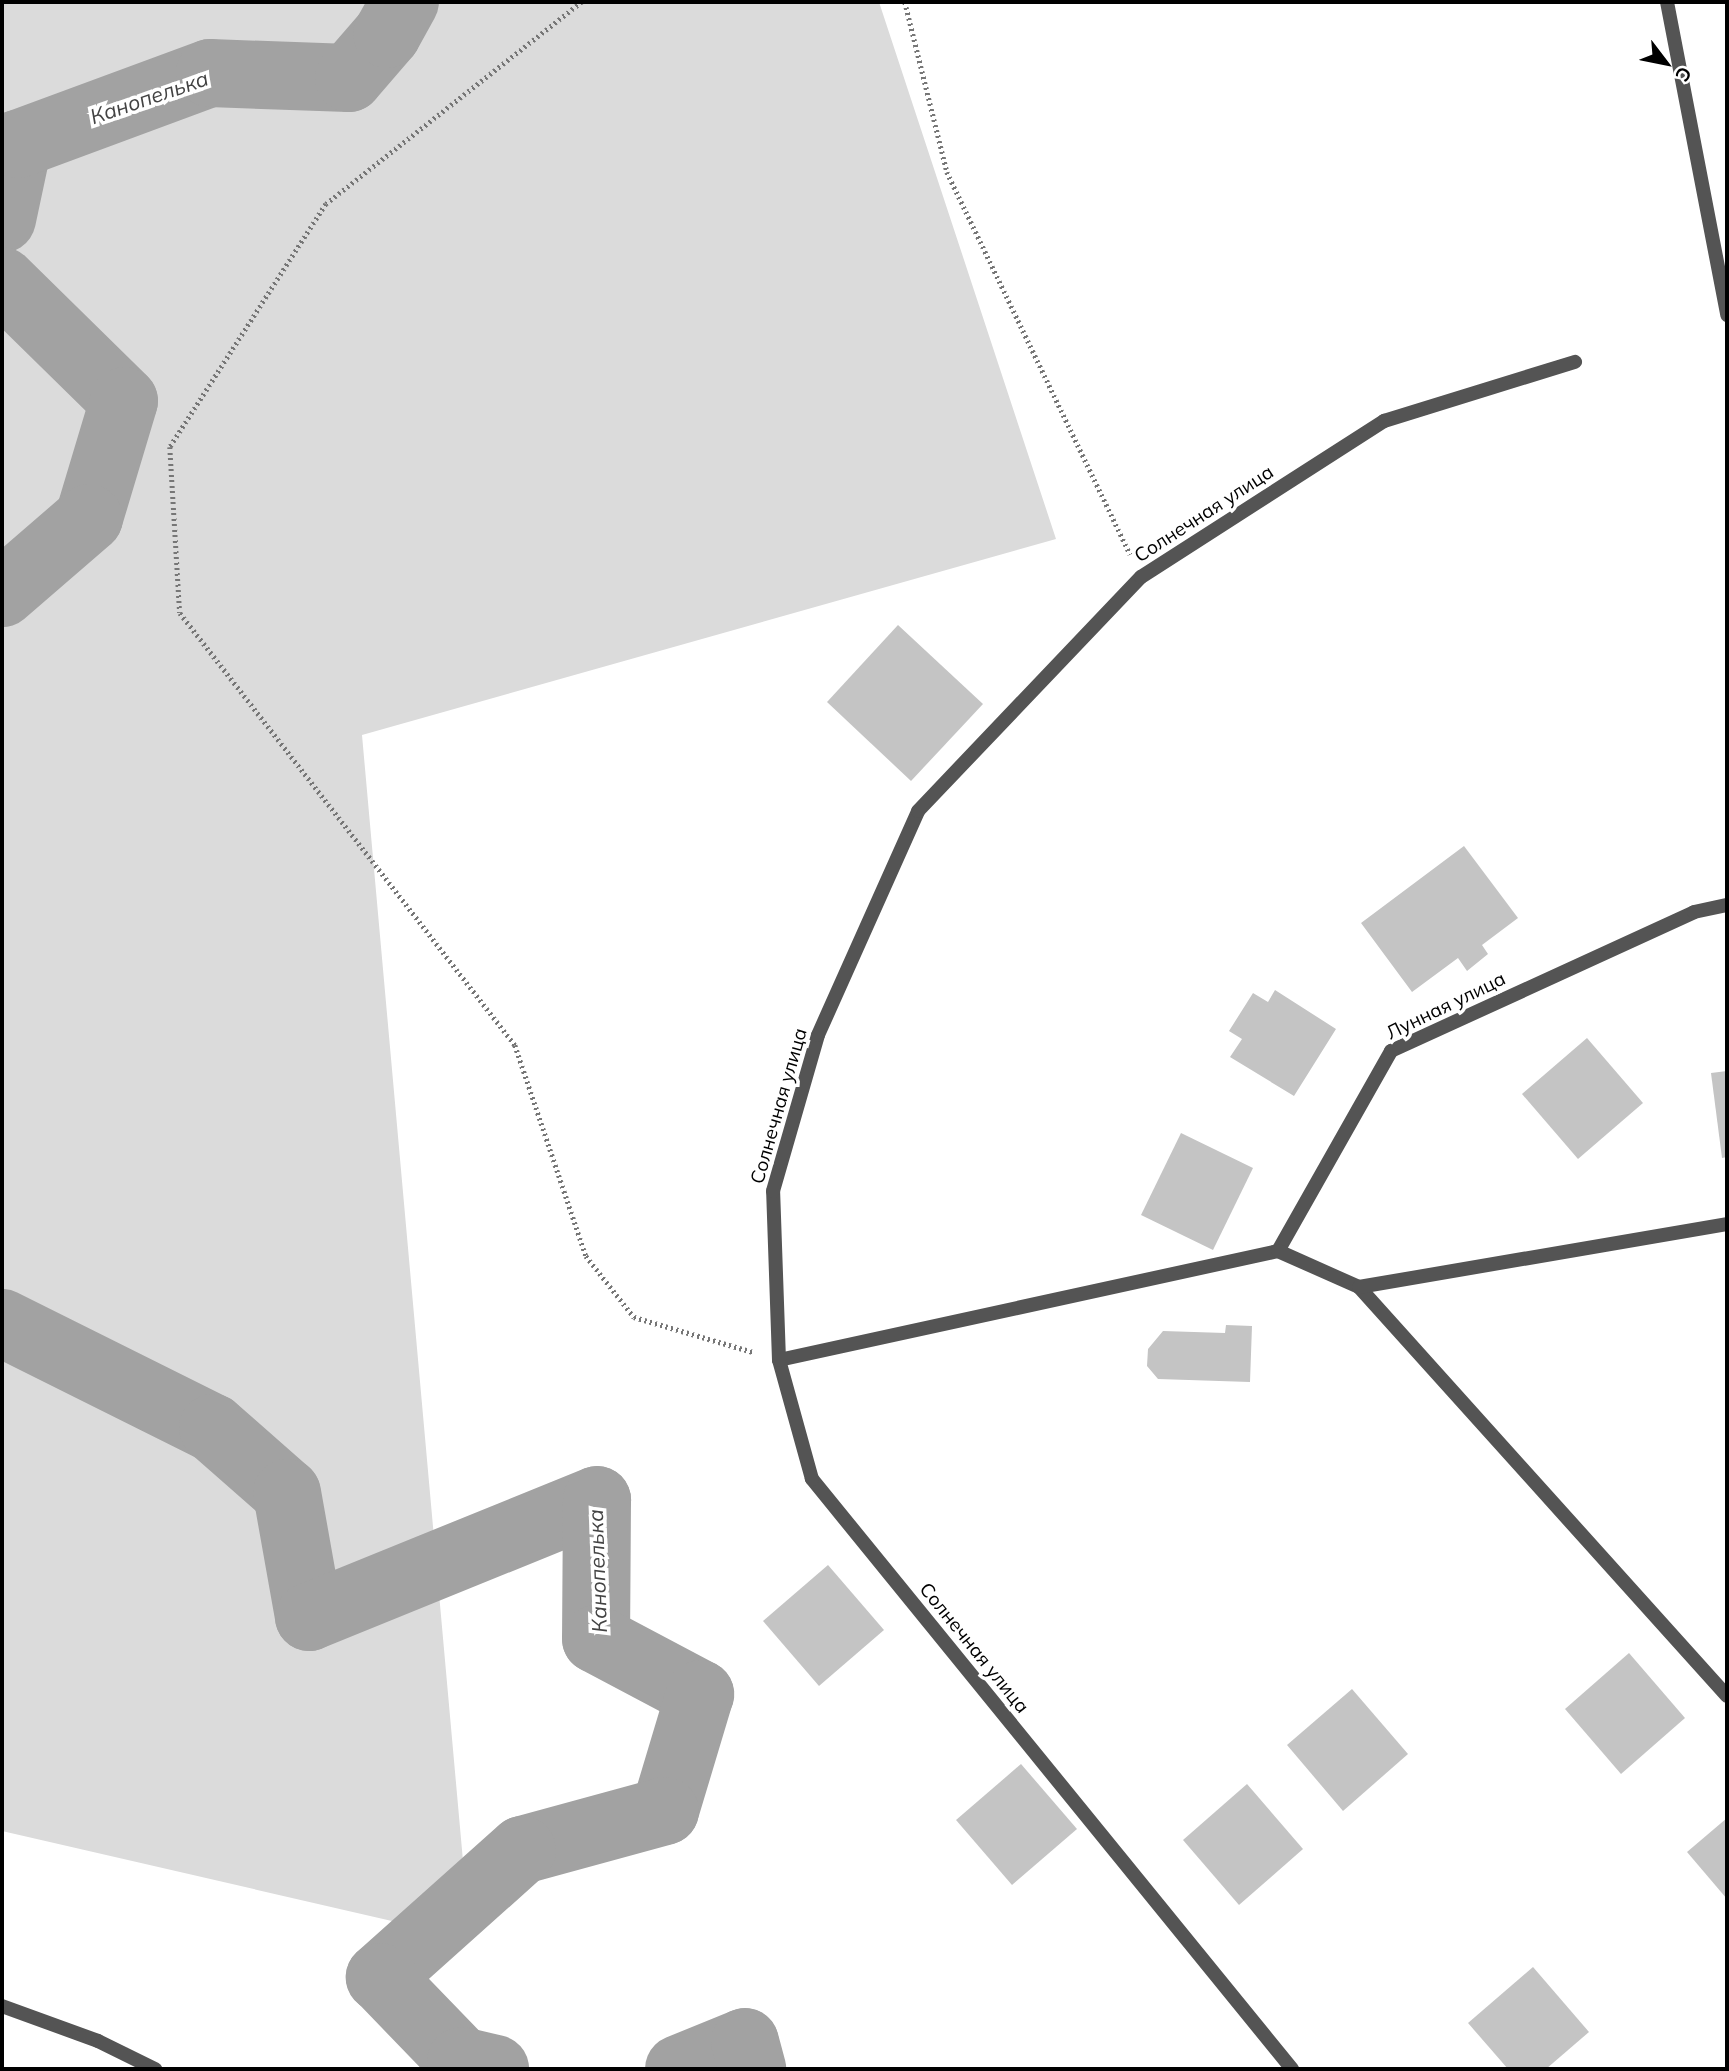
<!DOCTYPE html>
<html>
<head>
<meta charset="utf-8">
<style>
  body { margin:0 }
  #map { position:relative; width:1729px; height:2071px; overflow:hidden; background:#fff; font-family:Mulish,sans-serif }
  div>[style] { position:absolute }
  .green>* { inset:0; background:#dbdbdb }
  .river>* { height:68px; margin:-34px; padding:0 34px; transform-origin:34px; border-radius:34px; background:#a2a2a2 }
  .building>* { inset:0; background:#c4c4c4 }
  .path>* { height:4.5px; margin-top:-2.25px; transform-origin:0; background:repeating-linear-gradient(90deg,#767676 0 2px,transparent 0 5.5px) }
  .service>* { height:14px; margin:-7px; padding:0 7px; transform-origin:7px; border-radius:7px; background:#545454 }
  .minor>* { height:14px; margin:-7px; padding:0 7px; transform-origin:7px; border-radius:7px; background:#545454 }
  span { translate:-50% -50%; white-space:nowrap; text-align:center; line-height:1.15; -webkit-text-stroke:7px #fff; paint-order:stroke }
  .street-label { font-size:19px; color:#000 }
  .water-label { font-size:21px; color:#434343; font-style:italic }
  .frame { position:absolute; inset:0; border:4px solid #000; pointer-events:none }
  .north { position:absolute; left:1631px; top:28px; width:70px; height:70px; -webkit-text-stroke:5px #fff; paint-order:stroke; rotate:122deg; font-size:19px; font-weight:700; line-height:28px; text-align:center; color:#000 }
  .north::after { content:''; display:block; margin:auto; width:24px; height:32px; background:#000; clip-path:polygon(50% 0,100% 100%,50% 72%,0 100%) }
</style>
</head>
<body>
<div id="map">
  <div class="green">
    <i style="clip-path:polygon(2px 2px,879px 2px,1056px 539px,362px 735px,470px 1939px,2px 1831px)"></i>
  </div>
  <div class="river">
    <i style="left:2px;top:219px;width:77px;rotate:-78deg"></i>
    <i style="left:18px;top:144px;width:205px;rotate:-20.3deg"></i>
    <i style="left:210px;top:73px;width:139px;rotate:2.1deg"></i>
    <i style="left:349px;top:78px;width:58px;rotate:-49.2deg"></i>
    <i style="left:387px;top:34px;width:37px;rotate:-61deg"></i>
    <i style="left:2px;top:281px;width:171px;rotate:44.5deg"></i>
    <i style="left:124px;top:401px;width:122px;rotate:106.7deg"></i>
    <i style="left:89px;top:518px;width:115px;rotate:139.2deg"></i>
    <i style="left:2px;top:1323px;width:236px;rotate:26.5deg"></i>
    <i style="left:213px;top:1428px;width:98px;rotate:41.3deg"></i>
    <i style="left:287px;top:1493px;width:126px;rotate:79.9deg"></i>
    <i style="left:309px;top:1617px;width:311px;rotate:-22.1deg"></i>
    <i style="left:597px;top:1500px;width:139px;rotate:90.4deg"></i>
    <i style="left:596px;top:1639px;width:118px;rotate:27.9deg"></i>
    <i style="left:700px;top:1694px;width:122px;rotate:106.7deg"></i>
    <i style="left:665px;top:1811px;width:148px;rotate:164.7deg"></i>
    <i style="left:522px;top:1850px;width:191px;rotate:138.2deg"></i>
    <i style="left:380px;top:1977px;width:117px;rotate:46deg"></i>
    <i style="left:461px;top:2061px;width:35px;rotate:13deg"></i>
    <i style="left:679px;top:2069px;width:71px;rotate:-22.2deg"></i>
    <i style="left:745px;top:2042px;width:28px;rotate:75deg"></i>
  </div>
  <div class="building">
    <i style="clip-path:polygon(898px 625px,983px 704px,911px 781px,827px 702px)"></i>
    <i style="clip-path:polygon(1464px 846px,1518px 918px,1482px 945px,1488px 954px,1467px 971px,1458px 958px,1412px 992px,1361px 923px)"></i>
    <i style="clip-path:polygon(1275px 990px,1336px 1029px,1294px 1096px,1230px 1057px,1242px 1039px,1229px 1031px,1253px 993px,1268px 1002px)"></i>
    <i style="clip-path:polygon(1587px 1038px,1643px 1103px,1578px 1159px,1522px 1094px)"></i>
    <i style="clip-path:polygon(1727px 1071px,1727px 1157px,1722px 1158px,1711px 1073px)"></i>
    <i style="clip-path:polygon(1181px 1133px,1253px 1168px,1213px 1250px,1141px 1215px)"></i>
    <i style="clip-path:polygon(1226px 1325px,1252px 1326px,1250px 1382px,1158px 1379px,1147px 1366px,1148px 1349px,1163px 1331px,1225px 1333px)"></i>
    <i style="clip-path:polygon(828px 1565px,884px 1630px,819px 1686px,763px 1621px)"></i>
    <i style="clip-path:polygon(1629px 1653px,1685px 1718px,1621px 1774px,1565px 1709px)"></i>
    <i style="clip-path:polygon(1352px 1689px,1408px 1754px,1343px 1811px,1287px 1745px)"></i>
    <i style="clip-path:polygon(1021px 1764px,1077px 1829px,1012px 1885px,956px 1820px)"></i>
    <i style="clip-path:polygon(1247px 1784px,1303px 1849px,1239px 1905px,1183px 1840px)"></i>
    <i style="clip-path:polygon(1727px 1818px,1727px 1899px,1687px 1852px)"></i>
    <i style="clip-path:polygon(1533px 1967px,1589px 2032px,1546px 2069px,1508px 2069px,1468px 2023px)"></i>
  </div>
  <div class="path">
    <i style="left:582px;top:2px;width:326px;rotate:141.7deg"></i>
    <i style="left:326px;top:204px;width:289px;rotate:122.7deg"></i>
    <i style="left:170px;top:447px;width:166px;rotate:86.6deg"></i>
    <i style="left:180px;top:613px;width:547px;rotate:52.21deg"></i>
    <i style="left:515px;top:1045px;width:223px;rotate:71.4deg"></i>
    <i style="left:586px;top:1256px;width:78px;rotate:51.8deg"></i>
    <i style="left:634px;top:1317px;width:124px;rotate:16.4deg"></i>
    <i style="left:905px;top:2px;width:175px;rotate:76.1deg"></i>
    <i style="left:947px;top:172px;width:424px;rotate:64.4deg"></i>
  </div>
  <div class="service">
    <i style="left:1278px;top:1251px;width:230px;rotate:-60.5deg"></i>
    <i style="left:1391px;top:1051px;width:333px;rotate:-24.6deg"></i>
    <i style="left:1694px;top:912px;width:34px;rotate:-12deg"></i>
    <i style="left:1359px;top:1287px;width:550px;rotate:48.02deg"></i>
    <i style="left:779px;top:1360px;width:511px;rotate:-12.32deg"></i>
    <i style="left:1278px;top:1251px;width:89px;rotate:24deg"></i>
    <i style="left:1359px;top:1287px;width:373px;rotate:-9.7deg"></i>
    <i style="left:2px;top:2006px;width:102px;rotate:20deg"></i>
    <i style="left:98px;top:2041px;width:64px;rotate:26.2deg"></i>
    <i style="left:1292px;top:2069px;width:761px;rotate:-129.13deg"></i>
    <i style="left:812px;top:1479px;width:123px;rotate:-105.5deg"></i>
    <i style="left:779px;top:1360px;width:169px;rotate:-92deg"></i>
    <i style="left:773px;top:1191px;width:162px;rotate:-73.9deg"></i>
    <i style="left:818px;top:1035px;width:245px;rotate:-65.9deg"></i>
    <i style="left:918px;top:811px;width:323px;rotate:-46.4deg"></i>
    <i style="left:1141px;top:577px;width:289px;rotate:-32.7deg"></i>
    <i style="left:1384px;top:421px;width:200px;rotate:-17.2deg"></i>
  </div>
  <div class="minor">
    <i style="left:1667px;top:2px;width:319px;rotate:79.1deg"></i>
  </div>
  <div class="street-label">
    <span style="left:1204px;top:514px;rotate:-33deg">Солнечная улица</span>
    <span style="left:1446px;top:1006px;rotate:-26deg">Лунная улица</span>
    <span style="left:779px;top:1106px;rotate:-74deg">Солнечная улица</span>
    <span style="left:974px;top:1648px;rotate:51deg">Солнечная улица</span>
  </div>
  <div class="water-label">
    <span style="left:149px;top:97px;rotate:-19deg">Канопелька</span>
    <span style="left:597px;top:1571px;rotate:-92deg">Канопелька</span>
  </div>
  <div class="frame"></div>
  <div class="north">С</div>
</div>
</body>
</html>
